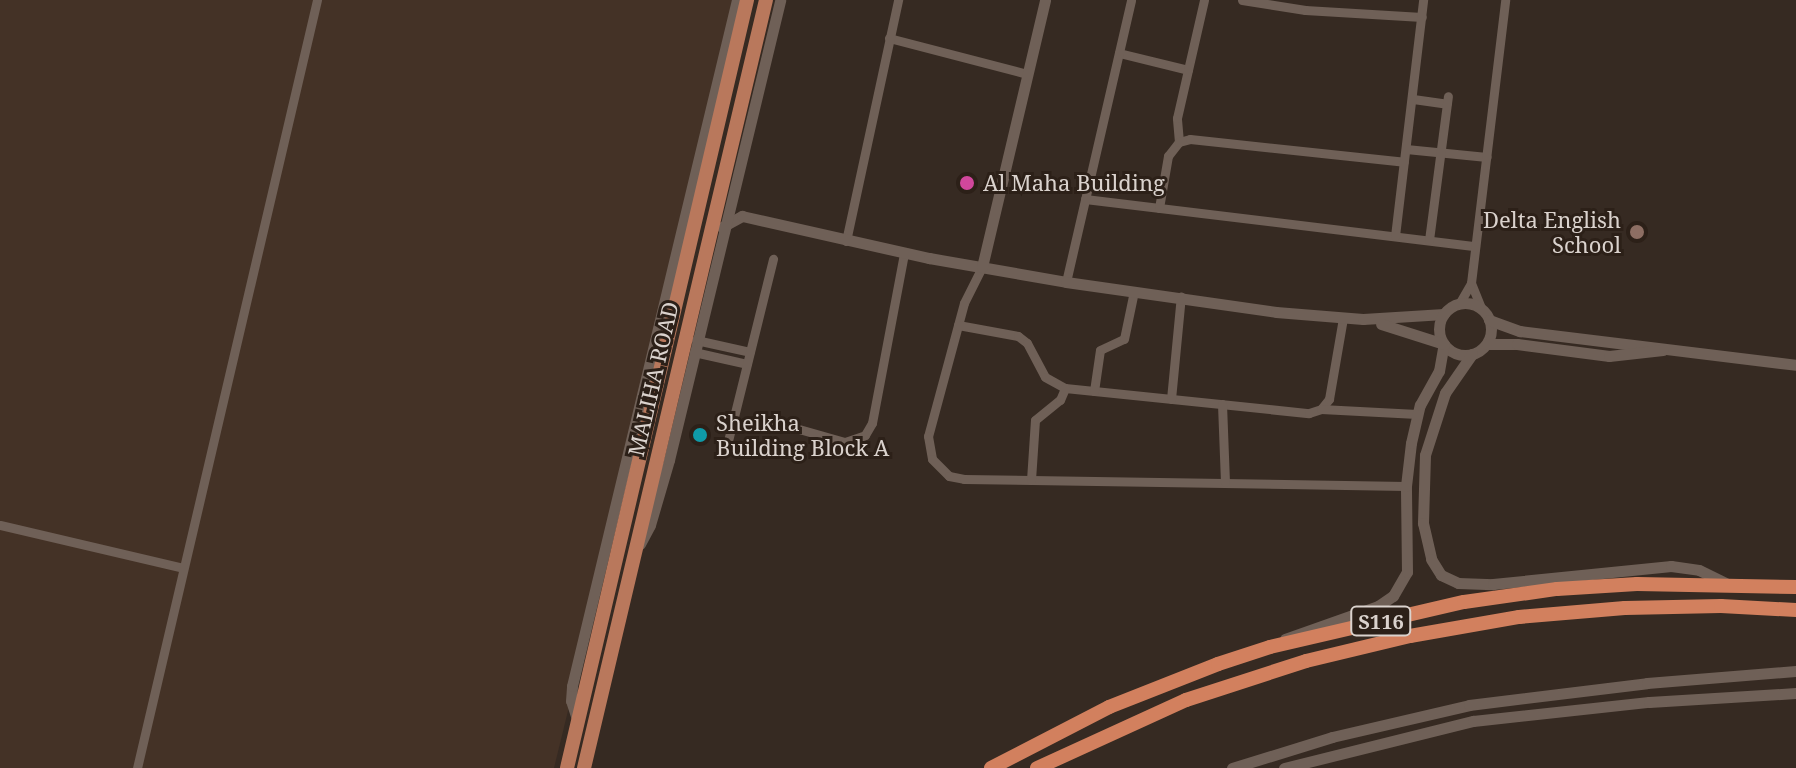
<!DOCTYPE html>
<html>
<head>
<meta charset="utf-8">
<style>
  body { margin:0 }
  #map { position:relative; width:1796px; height:768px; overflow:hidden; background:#362a22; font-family:"Noto Serif",serif }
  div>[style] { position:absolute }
  .built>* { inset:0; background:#443226 }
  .minor>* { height:9px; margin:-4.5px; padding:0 4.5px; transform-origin:4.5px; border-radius:4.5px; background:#6f6057 }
  .tertiary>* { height:11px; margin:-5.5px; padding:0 5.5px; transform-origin:5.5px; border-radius:5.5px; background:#6f6057 }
  .tertiary>.ring { margin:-5.5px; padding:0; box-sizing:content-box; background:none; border:11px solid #6f6057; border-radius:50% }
  .primary>* { height:14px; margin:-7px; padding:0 7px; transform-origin:7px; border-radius:7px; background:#b9785c }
  .trunk>* { height:14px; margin:-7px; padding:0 7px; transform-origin:7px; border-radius:7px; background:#d2805e }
  .dots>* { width:22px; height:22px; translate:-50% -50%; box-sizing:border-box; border:4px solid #2c2018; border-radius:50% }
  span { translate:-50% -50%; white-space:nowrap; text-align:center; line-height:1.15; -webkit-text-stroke:6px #2c2018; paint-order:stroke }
  .shield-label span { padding:2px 6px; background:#2c2018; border:2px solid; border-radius:6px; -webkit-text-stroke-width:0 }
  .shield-label { font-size:20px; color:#dad2cd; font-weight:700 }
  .poi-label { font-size:22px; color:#dad2cd }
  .left { translate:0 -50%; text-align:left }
  .right { translate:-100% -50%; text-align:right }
  .street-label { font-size:22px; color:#dad2cd }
</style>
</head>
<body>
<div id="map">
  <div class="built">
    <i style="clip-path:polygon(0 0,742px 0,554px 768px,0 768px)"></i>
  </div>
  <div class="minor">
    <i style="left:1242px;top:0;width:64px;rotate:9deg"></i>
    <i style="left:1305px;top:10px;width:117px;rotate:3.4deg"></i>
    <i style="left:889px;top:38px;width:143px;rotate:14.6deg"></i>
    <i style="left:1119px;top:53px;width:71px;rotate:13.8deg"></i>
    <i style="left:1413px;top:99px;width:34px;rotate:8deg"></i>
    <i style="left:1179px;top:142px;width:24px;rotate:-95deg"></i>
    <i style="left:1177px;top:118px;width:121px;rotate:-77.1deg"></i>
    <i style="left:1406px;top:149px;width:81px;rotate:5.6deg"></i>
    <i style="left:1085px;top:199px;width:393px;rotate:6.9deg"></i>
    <i style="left:1159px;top:208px;width:53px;rotate:-80.2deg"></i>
    <i style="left:1168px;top:156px;width:18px;rotate:-52deg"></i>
    <i style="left:1179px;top:142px;width:11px;rotate:-15deg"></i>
    <i style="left:1190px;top:139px;width:215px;rotate:6.1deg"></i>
    <i style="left:1395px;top:236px;width:238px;rotate:-83.2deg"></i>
    <i style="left:1429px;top:240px;width:145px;rotate:-82.5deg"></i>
    <i style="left:846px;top:241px;width:247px;rotate:-77.8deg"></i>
    <i style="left:982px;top:267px;width:40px;rotate:116.6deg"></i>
    <i style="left:964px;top:303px;width:138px;rotate:105.1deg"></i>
    <i style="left:928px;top:436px;width:23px;rotate:80deg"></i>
    <i style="left:932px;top:459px;width:24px;rotate:45deg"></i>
    <i style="left:949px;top:476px;width:15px;rotate:11deg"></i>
    <i style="left:964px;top:479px;width:442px;rotate:0.9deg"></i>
    <i style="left:1066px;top:282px;width:289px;rotate:-77deg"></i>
    <i style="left:1471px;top:283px;width:29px;rotate:68deg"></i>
    <i style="left:1459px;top:304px;width:24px;rotate:-60deg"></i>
    <i style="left:1471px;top:283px;width:285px;rotate:-83.1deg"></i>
    <i style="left:958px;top:325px;width:61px;rotate:10.4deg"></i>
    <i style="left:1018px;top:336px;width:11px;rotate:38deg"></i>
    <i style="left:1027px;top:343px;width:38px;rotate:62deg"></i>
    <i style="left:1045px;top:377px;width:23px;rotate:29deg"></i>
    <i style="left:1065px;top:388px;width:245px;rotate:5.9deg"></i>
    <i style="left:1309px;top:413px;width:13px;rotate:-18deg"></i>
    <i style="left:1321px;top:409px;width:13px;rotate:-51deg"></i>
    <i style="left:1329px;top:399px;width:82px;rotate:-80.2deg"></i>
    <i style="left:696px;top:340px;width:55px;rotate:12.5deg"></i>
    <i style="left:694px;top:352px;width:54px;rotate:12.8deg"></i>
    <i style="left:1094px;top:391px;width:41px;rotate:-81.7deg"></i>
    <i style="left:1100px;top:350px;width:26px;rotate:-25deg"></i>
    <i style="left:1124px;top:339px;width:49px;rotate:-78.2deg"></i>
    <i style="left:1171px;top:399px;width:103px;rotate:-84.5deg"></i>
    <i style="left:1222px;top:404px;width:78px;rotate:87.8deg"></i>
    <i style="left:1321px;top:409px;width:96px;rotate:3deg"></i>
    <i style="left:760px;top:418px;width:88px;rotate:15.8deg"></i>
    <i style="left:845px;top:442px;width:21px;rotate:-19deg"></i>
    <i style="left:865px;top:435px;width:14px;rotate:-60deg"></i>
    <i style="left:872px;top:423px;width:173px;rotate:-79.3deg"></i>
    <i style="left:726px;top:449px;width:196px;rotate:-76.1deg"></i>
    <i style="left:1031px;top:480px;width:60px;rotate:-86.2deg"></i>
    <i style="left:1035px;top:420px;width:32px;rotate:-39deg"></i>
    <i style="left:1060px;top:400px;width:13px;rotate:-67deg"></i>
    <i style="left:0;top:525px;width:188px;rotate:13.2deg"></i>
    <i style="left:137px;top:768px;width:789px;rotate:-76.81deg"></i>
  </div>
  <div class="tertiary">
    <i style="left:722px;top:227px;width:23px;rotate:-29deg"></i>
    <i style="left:742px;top:216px;width:192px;rotate:12.7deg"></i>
    <i style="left:929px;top:258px;width:139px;rotate:9.9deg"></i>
    <i style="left:1066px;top:282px;width:212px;rotate:8.1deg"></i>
    <i style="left:1276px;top:312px;width:87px;rotate:4.6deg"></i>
    <i style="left:1363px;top:319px;width:81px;rotate:-3.5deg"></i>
    <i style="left:982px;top:267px;width:274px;rotate:-76.7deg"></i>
    <i class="ring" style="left:1439px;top:303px;width:41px;height:41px"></i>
    <i style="left:1489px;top:320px;width:33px;rotate:20deg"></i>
    <i style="left:1520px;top:331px;width:278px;rotate:7deg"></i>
    <i style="left:1487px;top:344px;width:30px"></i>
    <i style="left:1517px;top:344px;width:93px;rotate:7.4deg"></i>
    <i style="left:1609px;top:356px;width:54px;rotate:-6.3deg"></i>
    <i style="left:1472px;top:354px;width:47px;rotate:124.7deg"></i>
    <i style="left:1445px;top:393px;width:65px;rotate:107.9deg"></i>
    <i style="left:1425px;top:455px;width:68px;rotate:91.7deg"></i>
    <i style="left:1423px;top:523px;width:37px;rotate:77deg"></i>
    <i style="left:1431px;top:559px;width:19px;rotate:58deg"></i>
    <i style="left:1441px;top:575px;width:19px;rotate:25deg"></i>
    <i style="left:1458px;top:583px;width:35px;rotate:2deg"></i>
    <i style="left:1493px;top:584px;width:179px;rotate:-5.8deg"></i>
    <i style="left:1671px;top:566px;width:28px;rotate:8deg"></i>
    <i style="left:1699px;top:570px;width:30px;rotate:26deg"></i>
    <i style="left:640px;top:544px;width:21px;rotate:-62deg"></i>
    <i style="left:650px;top:525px;width:68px;rotate:-73.7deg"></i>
    <i style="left:669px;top:460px;width:473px;rotate:-76.4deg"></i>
    <i style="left:1285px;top:639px;width:99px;rotate:-19.5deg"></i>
    <i style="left:1378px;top:606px;width:18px;rotate:-34deg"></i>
    <i style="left:1393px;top:596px;width:28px;rotate:-60deg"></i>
    <i style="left:1407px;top:572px;width:86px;rotate:-90.7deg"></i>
    <i style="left:1406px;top:486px;width:43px;rotate:-83.4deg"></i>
    <i style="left:1411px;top:443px;width:39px;rotate:-77deg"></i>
    <i style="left:1420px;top:405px;width:39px;rotate:-61deg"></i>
    <i style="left:1439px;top:371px;width:27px;rotate:-80deg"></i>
    <i style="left:1444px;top:344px;width:66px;rotate:-162.4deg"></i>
    <i style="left:578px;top:722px;width:22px;rotate:-108deg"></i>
    <i style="left:571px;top:701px;width:15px;rotate:-86deg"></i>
    <i style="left:572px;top:686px;width:706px;rotate:-76.48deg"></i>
    <i style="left:1232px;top:768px;width:105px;rotate:-17.2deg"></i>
    <i style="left:1332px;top:737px;width:141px;rotate:-13.1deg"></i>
    <i style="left:1469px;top:705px;width:179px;rotate:-7deg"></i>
    <i style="left:1647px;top:683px;width:149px;rotate:-4.6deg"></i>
    <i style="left:1284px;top:768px;width:195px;rotate:-14deg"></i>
    <i style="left:1473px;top:721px;width:177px;rotate:-6.2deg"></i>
    <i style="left:1649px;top:702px;width:147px;rotate:-3.5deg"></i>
  </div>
  <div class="primary">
    <i style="left:567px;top:768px;width:789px;rotate:-76.81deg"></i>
    <i style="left:584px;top:768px;width:789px;rotate:-76.67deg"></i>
  </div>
  <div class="trunk">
    <i style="left:991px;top:768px;width:133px;rotate:-27.3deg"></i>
    <i style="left:1109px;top:707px;width:117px;rotate:-21.5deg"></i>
    <i style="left:1218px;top:664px;width:55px;rotate:-18.1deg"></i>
    <i style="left:1270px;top:647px;width:199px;rotate:-13.1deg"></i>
    <i style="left:1464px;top:602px;width:94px;rotate:-8deg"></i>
    <i style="left:1557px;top:589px;width:80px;rotate:-3.6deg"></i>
    <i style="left:1637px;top:584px;width:159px;rotate:1.1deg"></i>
    <i style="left:1037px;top:768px;width:164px;rotate:-24.5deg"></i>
    <i style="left:1186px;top:700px;width:126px;rotate:-18deg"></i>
    <i style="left:1306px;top:661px;width:107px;rotate:-13.5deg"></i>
    <i style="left:1410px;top:636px;width:111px;rotate:-9.9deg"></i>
    <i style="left:1519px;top:617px;width:106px;rotate:-4.9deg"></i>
    <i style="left:1625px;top:608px;width:96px;rotate:-1.2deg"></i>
    <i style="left:1721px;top:606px;width:75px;rotate:3.1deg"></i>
  </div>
  <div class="dots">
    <i style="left:967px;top:183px;background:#d1479c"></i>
    <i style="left:1637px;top:232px;background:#8d6e63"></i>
    <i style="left:700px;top:435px;background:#0f9aa8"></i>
  </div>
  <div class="shield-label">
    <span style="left:1381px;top:621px">S116</span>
  </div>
  <div class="poi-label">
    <span class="left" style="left:983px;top:183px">Al Maha Building</span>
    <span class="right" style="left:1621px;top:232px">Delta English<br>School</span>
    <span class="left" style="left:716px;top:435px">Sheikha<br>Building Block A</span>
  </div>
  <div class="street-label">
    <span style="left:653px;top:379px;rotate:-77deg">MALIHA ROAD</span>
  </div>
</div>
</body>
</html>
